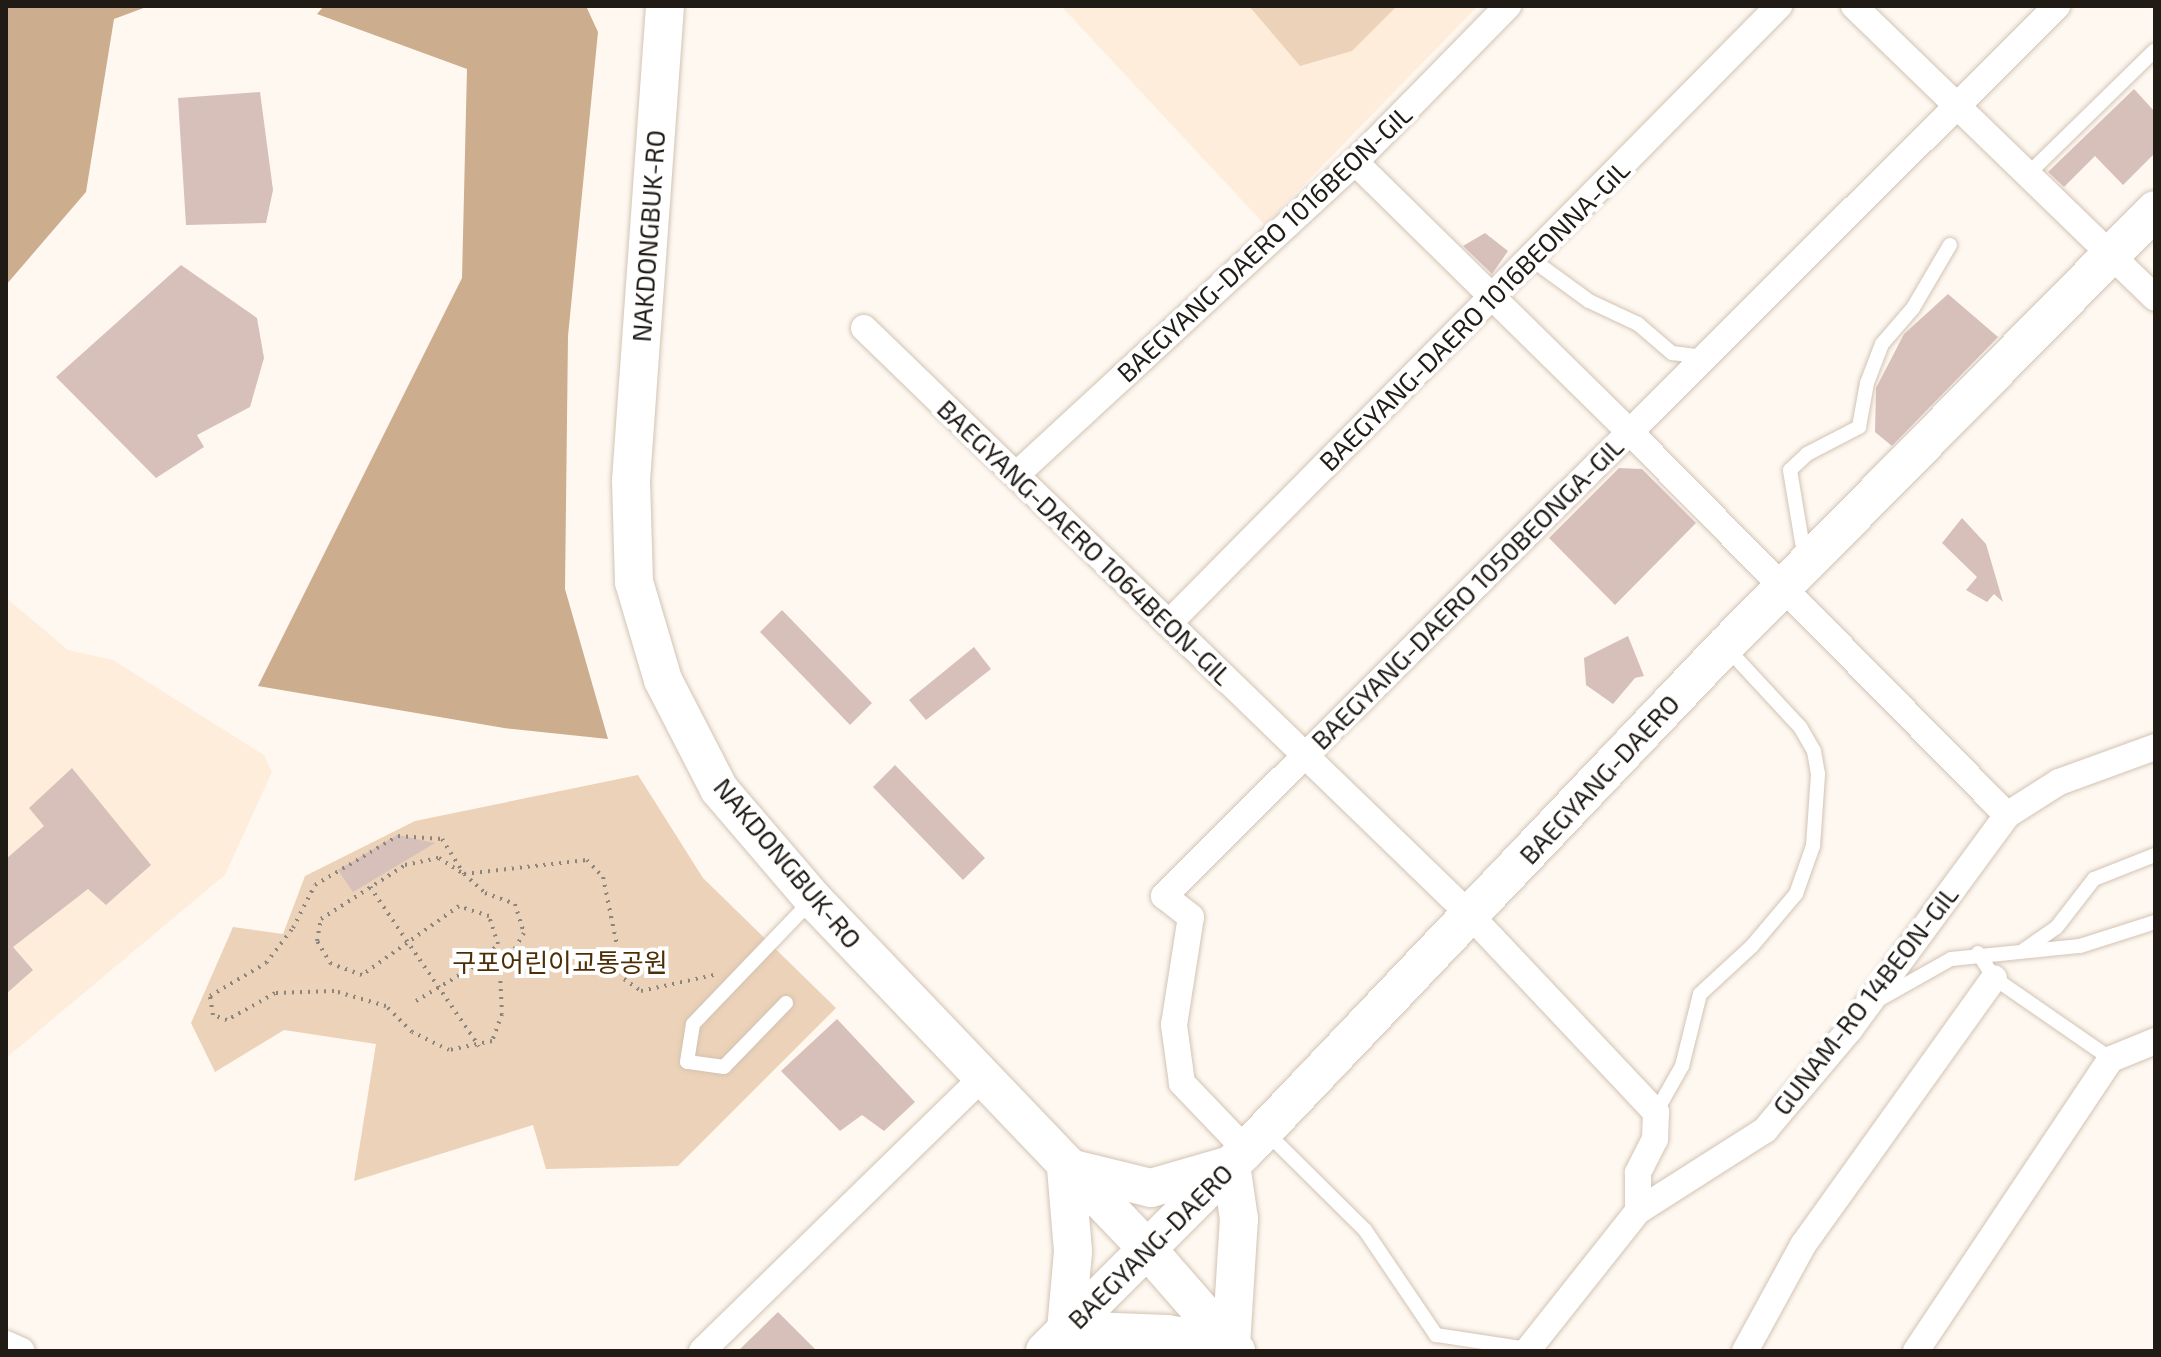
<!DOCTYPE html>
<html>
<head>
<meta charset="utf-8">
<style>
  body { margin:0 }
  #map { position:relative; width:2161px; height:1357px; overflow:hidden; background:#fef8f1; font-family:"Exo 2","Noto Sans KR",sans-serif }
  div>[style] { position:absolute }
  .built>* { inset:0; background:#ffeddc }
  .green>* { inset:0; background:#ecd2b8 }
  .forest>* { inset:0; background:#ccad8d }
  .building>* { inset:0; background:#d7bfba }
  .path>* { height:4px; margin-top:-2px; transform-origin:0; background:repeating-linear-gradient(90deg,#8b857f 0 2px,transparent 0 8px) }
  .roads { filter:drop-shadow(0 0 2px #d2c3b3) drop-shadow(0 0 2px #d2c3b3) }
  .service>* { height:14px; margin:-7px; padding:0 7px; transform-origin:7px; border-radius:7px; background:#fff }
  .minor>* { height:26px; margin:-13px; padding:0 13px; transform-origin:13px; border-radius:13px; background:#fff }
  .secondary>* { height:38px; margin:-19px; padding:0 19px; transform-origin:19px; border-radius:19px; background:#fff }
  span { translate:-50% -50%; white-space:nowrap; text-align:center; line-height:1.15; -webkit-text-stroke:8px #fff; paint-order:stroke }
  .street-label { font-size:26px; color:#211b16 }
  .park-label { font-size:26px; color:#4d2e05 }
  .frame { position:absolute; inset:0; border:8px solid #211b16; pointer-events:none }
</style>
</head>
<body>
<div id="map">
  <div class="built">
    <i style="clip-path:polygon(1061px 6px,1478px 6px,1265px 225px)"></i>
    <i style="clip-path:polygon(6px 598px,68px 650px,113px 660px,264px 755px,272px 772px,225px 875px,6px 1058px)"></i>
  </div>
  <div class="green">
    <i style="clip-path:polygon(1249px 6px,1397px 6px,1352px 51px,1300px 66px)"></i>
    <i style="clip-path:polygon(638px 775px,703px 878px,836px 1008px,678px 1166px,546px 1169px,533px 1125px,354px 1181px,376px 1044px,284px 1030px,215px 1072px,191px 1023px,233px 927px,283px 934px,305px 876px,415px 821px)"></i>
  </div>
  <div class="forest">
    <i style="clip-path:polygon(6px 6px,149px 6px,114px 19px,86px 192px,6px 285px)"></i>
    <i style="clip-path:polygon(324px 6px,586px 6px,598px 32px,568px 336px,565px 589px,608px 739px,504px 728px,258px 686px,462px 278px,467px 69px,317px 14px)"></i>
  </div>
  <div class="building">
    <i style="clip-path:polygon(2134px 89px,2155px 112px,2155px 153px,2123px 185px,2095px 156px,2064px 187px,2048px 172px)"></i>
    <i style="clip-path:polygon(260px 92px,273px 190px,266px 223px,186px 225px,178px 98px)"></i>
    <i style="clip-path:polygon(1485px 233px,1508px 251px,1492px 274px,1463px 246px)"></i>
    <i style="clip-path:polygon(181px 265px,257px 318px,264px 358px,250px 407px,197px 435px,204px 447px,156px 478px,56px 377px)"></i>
    <i style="clip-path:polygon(1948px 294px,1998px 337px,1892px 446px,1875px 432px,1876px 388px,1904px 334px)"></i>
    <i style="clip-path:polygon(1619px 468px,1642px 469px,1696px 523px,1615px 605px,1549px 538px)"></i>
    <i style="clip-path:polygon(1962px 518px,1986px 544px,2003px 602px,1994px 594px,1987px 602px,1966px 590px,1977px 577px,1942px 543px)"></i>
    <i style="clip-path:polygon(782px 610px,872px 703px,850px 725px,760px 632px)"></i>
    <i style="clip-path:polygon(1628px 636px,1644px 676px,1635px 678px,1613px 704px,1586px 685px,1584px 658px)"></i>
    <i style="clip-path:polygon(974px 647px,991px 669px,926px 720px,909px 700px)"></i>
    <i style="clip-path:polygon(895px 765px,985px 858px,963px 880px,873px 787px)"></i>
    <i style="clip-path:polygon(72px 768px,151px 865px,106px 905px,88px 889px,13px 947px,33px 970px,6px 994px,6px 859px,44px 826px,29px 808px)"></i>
    <i style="clip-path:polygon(397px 835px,435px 843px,353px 892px,338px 870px)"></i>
    <i style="clip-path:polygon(837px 1019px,915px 1102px,884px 1131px,862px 1115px,840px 1131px,781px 1071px)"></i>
    <i style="clip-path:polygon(778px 1312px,817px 1351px,738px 1351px)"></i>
  </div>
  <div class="path">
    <i style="left:398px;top:836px;width:44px;rotate:3.9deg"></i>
    <i style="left:442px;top:839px;width:41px;rotate:57.8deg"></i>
    <i style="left:464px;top:874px;width:28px;rotate:42deg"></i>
    <i style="left:485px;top:893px;width:32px;rotate:20deg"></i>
    <i style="left:515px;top:904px;width:30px;rotate:73deg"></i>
    <i style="left:524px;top:933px;width:47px;rotate:121deg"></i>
    <i style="left:500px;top:973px;width:41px;rotate:87.2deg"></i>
    <i style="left:502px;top:1014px;width:29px;rotate:110deg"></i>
    <i style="left:492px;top:1041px;width:44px;rotate:168.2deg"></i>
    <i style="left:449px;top:1050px;width:41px;rotate:-154.1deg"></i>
    <i style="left:412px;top:1032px;width:37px;rotate:-135deg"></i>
    <i style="left:386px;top:1006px;width:54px;rotate:-163.9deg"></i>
    <i style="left:334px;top:991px;width:59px;rotate:178.1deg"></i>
    <i style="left:275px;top:993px;width:55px;rotate:150.6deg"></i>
    <i style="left:227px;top:1020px;width:15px;rotate:-160deg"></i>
    <i style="left:213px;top:1015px;width:19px;rotate:-99deg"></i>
    <i style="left:210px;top:996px;width:65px;rotate:-30.5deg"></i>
    <i style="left:266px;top:963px;width:44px;rotate:-52.4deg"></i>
    <i style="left:293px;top:928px;width:48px;rotate:-62.9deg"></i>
    <i style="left:315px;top:885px;width:96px;rotate:-30.6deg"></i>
    <i style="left:370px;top:887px;width:193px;rotate:55.6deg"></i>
    <i style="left:416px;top:1001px;width:78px;rotate:-30.8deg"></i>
    <i style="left:483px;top:961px;width:23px;rotate:-49deg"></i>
    <i style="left:498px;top:944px;width:29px;rotate:-108deg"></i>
    <i style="left:489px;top:916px;width:32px;rotate:-162deg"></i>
    <i style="left:459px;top:906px;width:119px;rotate:144.6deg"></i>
    <i style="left:362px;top:975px;width:33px;rotate:-160deg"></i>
    <i style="left:331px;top:964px;width:27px;rotate:-121deg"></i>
    <i style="left:317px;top:941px;width:22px;rotate:-80deg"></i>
    <i style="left:321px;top:919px;width:100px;rotate:-32.7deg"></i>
    <i style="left:405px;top:865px;width:35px;rotate:-12deg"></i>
    <i style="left:439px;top:858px;width:30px;rotate:33deg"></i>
    <i style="left:464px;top:874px;width:124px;rotate:-6.5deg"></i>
    <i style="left:587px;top:860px;width:23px;rotate:47deg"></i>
    <i style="left:603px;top:877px;width:104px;rotate:78.4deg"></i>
    <i style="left:624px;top:979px;width:21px;rotate:35deg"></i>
    <i style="left:641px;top:991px;width:75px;rotate:-12.4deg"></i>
  </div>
  <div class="roads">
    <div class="service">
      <i style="left:2028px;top:174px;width:177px;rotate:-44.3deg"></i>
      <i style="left:1530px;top:258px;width:73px;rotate:36.1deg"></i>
      <i style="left:1589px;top:301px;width:54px;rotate:25.1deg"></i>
      <i style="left:1638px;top:324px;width:45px;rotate:40.5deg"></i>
      <i style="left:1672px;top:353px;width:32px;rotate:7deg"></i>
      <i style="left:1810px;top:558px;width:18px;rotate:-117deg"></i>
      <i style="left:1802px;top:542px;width:73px;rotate:-99.5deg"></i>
      <i style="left:1790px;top:470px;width:23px;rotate:-43deg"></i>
      <i style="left:1807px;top:454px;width:59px;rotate:-27.4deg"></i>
      <i style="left:1859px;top:427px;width:45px;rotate:-79.7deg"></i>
      <i style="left:1867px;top:383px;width:42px;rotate:-69deg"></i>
      <i style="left:1882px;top:344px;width:48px;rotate:-49.3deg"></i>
      <i style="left:1913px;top:308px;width:73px;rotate:-59.6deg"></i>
      <i style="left:2024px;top:950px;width:39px;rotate:-35deg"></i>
      <i style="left:2056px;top:928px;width:62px;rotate:-52.2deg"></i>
      <i style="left:2094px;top:879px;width:66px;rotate:-21.5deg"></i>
      <i style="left:1978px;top:953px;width:30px;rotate:57deg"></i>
      <i style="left:1994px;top:978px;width:142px;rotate:34.7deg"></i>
      <i style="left:1880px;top:999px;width:81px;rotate:-29.4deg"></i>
      <i style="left:1951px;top:959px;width:130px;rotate:-5.8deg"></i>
      <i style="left:2080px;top:946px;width:79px;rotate:-17.7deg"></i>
      <i style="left:786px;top:1003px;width:89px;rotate:134.1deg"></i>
      <i style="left:724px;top:1067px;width:37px;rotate:-172deg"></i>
      <i style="left:687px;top:1062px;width:38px;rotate:-81deg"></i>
      <i style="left:693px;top:1024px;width:172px;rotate:-46.2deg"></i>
      <i style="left:1656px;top:1112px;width:53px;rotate:-60.5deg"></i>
      <i style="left:1682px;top:1066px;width:74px;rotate:-76deg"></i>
      <i style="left:1700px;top:994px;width:71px;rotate:-42.7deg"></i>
      <i style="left:1752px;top:946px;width:68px;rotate:-49.8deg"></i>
      <i style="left:1796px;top:894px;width:51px;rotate:-70.5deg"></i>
      <i style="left:1813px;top:846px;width:72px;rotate:-86deg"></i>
      <i style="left:1818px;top:774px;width:23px;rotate:-100deg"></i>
      <i style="left:1814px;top:751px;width:28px;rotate:-120deg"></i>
      <i style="left:1800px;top:727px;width:110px;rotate:-132.8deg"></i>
      <i style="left:1266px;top:1132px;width:139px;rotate:44.7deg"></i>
      <i style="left:1365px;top:1230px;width:127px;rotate:55.9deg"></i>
      <i style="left:1436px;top:1335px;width:94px;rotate:8.6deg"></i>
    </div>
    <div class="minor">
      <i style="left:1854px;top:6px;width:419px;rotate:44.1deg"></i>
      <i style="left:1355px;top:162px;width:384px;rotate:44.5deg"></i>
      <i style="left:1629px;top:431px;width:539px;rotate:45.45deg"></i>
      <i style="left:864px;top:328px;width:845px;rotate:44.09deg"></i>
      <i style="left:1471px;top:916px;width:270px;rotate:46.7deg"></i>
      <i style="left:1656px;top:1112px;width:27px;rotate:92deg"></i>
      <i style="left:1655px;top:1139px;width:38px;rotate:117deg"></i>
      <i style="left:1638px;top:1173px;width:38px;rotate:90deg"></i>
      <i style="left:1016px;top:475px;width:461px;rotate:-42.7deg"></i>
      <i style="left:1355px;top:162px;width:219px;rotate:-45.6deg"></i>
      <i style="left:1169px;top:623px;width:868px;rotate:-45.33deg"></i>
      <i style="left:1246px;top:1150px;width:93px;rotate:-133.7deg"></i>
      <i style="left:1182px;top:1083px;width:59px;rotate:-97.9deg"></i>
      <i style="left:1174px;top:1025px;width:109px;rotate:-81.1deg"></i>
      <i style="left:1191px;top:917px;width:34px;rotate:-142deg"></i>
      <i style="left:1164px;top:896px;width:1261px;rotate:-44.9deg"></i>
      <i style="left:6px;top:1344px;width:17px;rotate:24deg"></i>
      <i style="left:702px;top:1351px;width:394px;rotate:-44.3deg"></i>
      <i style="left:1527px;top:1351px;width:179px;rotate:-51.6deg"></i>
      <i style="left:1638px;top:1211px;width:151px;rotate:-32.5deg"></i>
      <i style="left:1765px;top:1130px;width:132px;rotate:-49.9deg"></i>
      <i style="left:1850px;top:1029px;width:265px;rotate:-53.7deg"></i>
      <i style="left:2007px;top:815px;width:62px;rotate:-32.4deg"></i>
      <i style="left:2059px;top:782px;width:102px;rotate:-20deg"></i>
      <i style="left:1745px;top:1351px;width:121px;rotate:-61.3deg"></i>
      <i style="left:1803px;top:1245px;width:328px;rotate:-54.4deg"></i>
      <i style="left:1916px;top:1351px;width:351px;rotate:-56.3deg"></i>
      <i style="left:2111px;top:1059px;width:48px;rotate:-22.2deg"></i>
    </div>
    <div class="secondary">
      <i style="left:665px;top:6px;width:476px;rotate:94.1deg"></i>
      <i style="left:631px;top:481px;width:101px;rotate:88.3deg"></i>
      <i style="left:634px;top:582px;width:102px;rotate:73.5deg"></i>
      <i style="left:663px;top:680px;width:123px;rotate:62.8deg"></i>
      <i style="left:719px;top:789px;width:145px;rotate:49.5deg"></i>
      <i style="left:813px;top:899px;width:485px;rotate:46.3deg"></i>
      <i style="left:1148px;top:1250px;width:134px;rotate:48.9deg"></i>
      <i style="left:1069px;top:1168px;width:84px;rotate:13.7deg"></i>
      <i style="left:1151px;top:1188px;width:82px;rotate:-16.2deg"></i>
      <i style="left:1066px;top:1330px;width:101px;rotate:2.3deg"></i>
      <i style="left:1167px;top:1334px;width:65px;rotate:9.8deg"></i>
      <i style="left:1066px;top:1330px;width:79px;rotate:-84.9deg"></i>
      <i style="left:1073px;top:1251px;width:83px;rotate:-94.8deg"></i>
      <i style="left:1231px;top:1345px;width:126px;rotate:-86.4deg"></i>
      <i style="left:1239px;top:1219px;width:55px;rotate:-98.4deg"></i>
      <i style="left:1045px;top:1351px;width:284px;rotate:-45deg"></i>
      <i style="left:1246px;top:1150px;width:695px;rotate:-46.46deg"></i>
      <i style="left:1725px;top:646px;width:612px;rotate:-45.4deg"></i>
    </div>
  </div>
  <div class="street-label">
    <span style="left:648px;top:236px;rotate:-86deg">NAKDONGBUK-RO</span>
    <span style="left:1264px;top:243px;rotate:-43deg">BAEGYANG-DAERO 1016BEON-GIL</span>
    <span style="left:1474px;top:315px;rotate:-45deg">BAEGYANG-DAERO 1016BEONNA-GIL</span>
    <span style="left:1085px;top:542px;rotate:44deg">BAEGYANG-DAERO 1064BEON-GIL</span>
    <span style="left:1467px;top:593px;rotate:-45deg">BAEGYANG-DAERO 1050BEONGA-GIL</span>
    <span style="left:1599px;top:779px;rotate:-47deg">BAEGYANG-DAERO</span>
    <span style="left:788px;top:863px;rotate:50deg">NAKDONGBUK-RO</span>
    <span style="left:1865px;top:1000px;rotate:-52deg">GUNAM-RO 14BEON-GIL</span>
    <span style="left:1150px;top:1246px;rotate:-45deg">BAEGYANG-DAERO</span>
  </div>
  <div class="park-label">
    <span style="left:560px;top:962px">구포어린이교통공원</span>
  </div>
  <div class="frame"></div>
</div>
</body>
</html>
